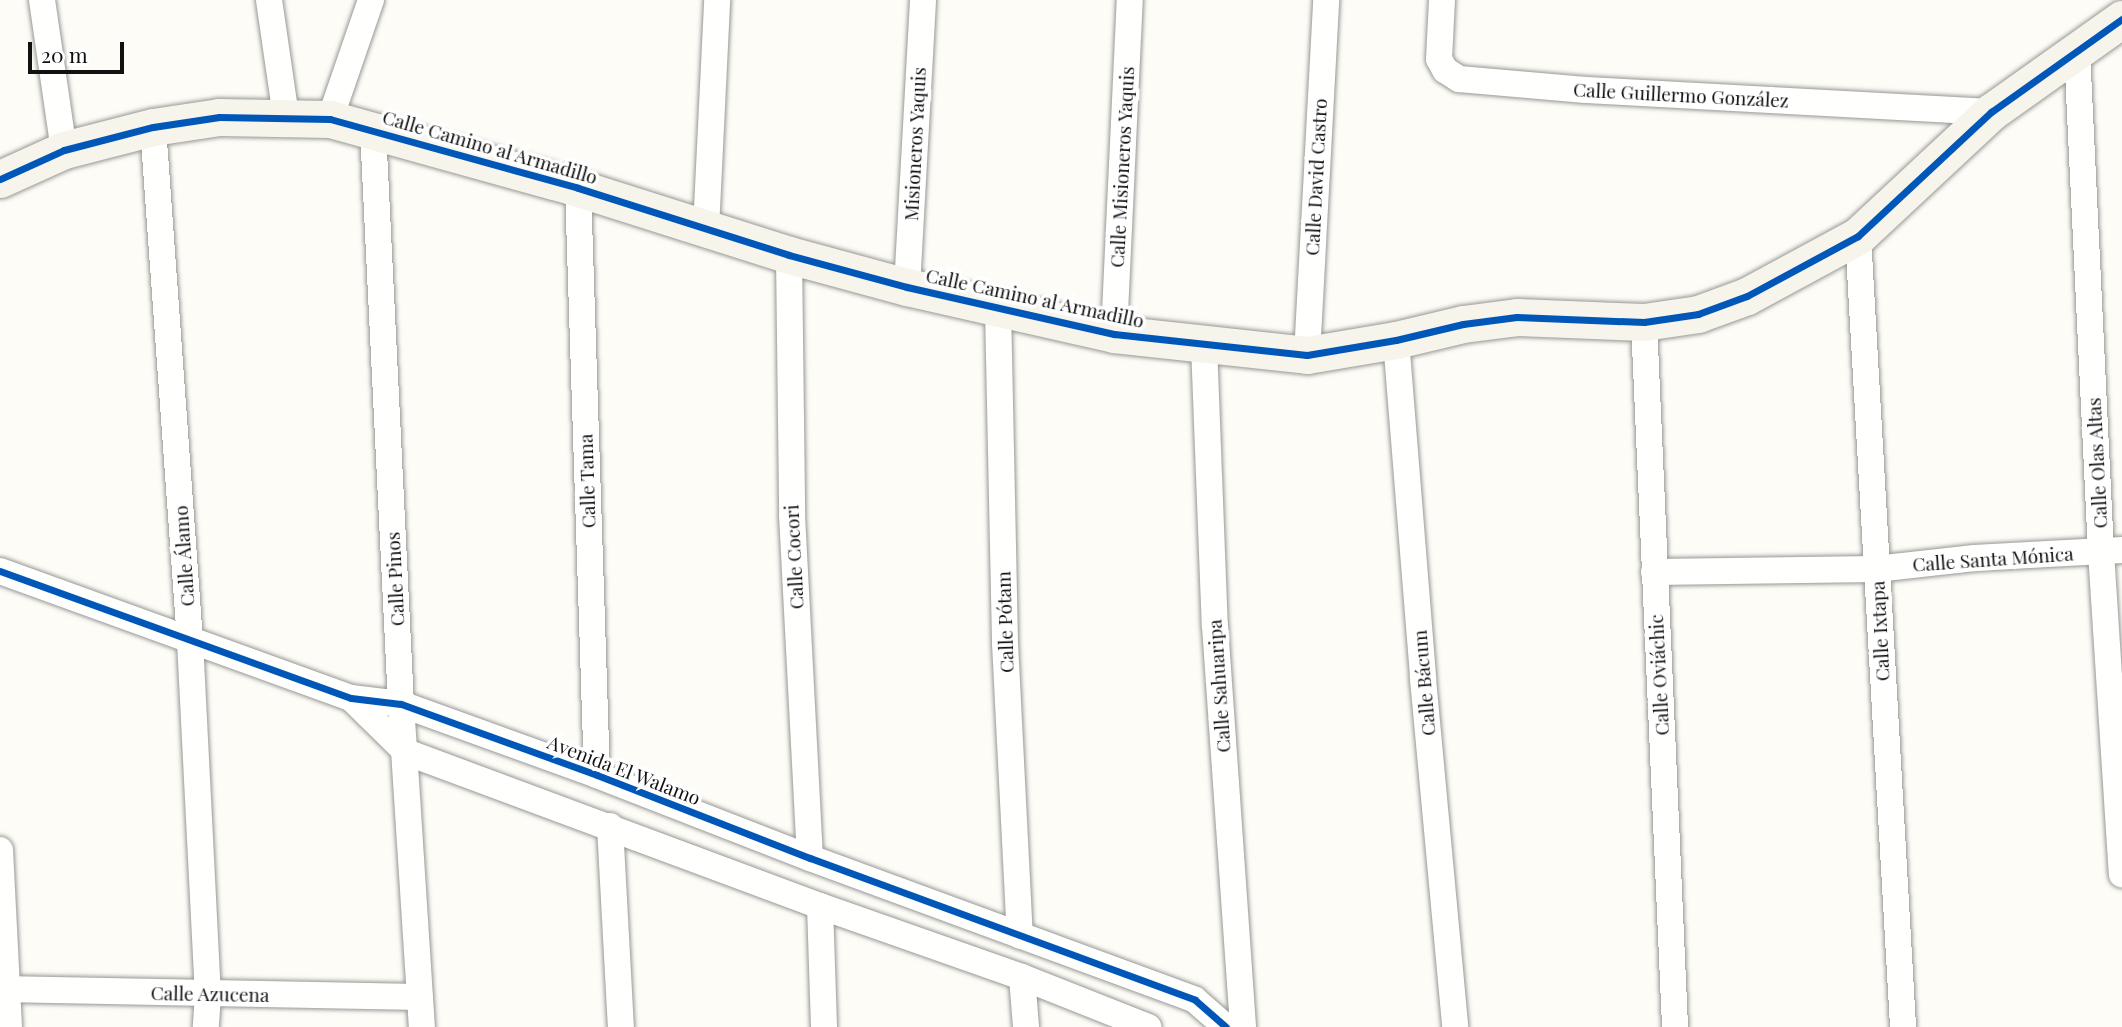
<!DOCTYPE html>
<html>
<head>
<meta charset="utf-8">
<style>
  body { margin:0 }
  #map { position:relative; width:2122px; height:1027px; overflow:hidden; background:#fdfcf7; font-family:"Playfair Display",serif }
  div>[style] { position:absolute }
  .roads { filter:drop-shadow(0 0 2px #979795) drop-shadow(0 0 2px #979795) }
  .street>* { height:26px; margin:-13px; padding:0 13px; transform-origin:13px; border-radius:13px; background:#fffffe }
  .secondary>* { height:37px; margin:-18.5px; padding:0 18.5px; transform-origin:18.5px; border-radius:18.5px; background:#f6f4eb }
  .cycleway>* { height:7px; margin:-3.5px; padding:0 3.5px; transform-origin:3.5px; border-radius:3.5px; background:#0057b8 }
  span { translate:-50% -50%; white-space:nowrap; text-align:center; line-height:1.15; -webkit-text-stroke:7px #fff; paint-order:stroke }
  .street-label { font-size:19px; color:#111 }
  .scale { position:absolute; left:28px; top:42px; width:96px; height:32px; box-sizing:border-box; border:4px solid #111; border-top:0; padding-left:9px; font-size:21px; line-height:24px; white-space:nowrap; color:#111; -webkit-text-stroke:5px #fff; paint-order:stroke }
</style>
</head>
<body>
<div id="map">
  <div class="roads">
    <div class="street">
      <i style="left:42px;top:0;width:152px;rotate:81.7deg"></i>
      <i style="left:269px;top:0;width:117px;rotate:81.7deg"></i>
      <i style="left:1442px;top:0;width:59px;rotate:92.9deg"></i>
      <i style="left:1439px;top:59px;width:13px;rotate:61deg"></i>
      <i style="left:1445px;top:70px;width:17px;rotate:33deg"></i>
      <i style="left:1459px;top:79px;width:127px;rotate:5deg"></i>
      <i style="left:1586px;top:90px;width:406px;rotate:3.1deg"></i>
      <i style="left:2077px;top:51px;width:502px;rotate:87.26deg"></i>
      <i style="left:2101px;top:552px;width:323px;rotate:86.3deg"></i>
      <i style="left:330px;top:119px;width:126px;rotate:-71deg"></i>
      <i style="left:153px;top:127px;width:515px;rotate:85.88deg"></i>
      <i style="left:190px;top:641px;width:354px;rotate:87.1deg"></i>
      <i style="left:208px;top:995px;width:32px;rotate:94deg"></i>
      <i style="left:373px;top:130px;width:575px;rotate:87.21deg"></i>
      <i style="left:401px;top:704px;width:324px;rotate:86.3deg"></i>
      <i style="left:578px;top:188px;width:587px;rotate:88.15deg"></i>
      <i style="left:706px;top:229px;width:229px;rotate:-87.2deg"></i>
      <i style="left:1858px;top:236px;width:792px;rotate:86.74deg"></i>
      <i style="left:789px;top:255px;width:260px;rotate:89.3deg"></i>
      <i style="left:792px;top:515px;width:343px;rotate:87deg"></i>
      <i style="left:907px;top:287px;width:287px;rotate:-86.8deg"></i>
      <i style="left:998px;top:308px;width:335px;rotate:88.8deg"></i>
      <i style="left:1005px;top:643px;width:293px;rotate:87.1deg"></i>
      <i style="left:1644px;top:322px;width:706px;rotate:87.48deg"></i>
      <i style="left:1114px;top:334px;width:334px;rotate:-87.3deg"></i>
      <i style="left:1396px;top:340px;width:340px;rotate:85.4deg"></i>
      <i style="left:1423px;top:679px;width:349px;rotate:84.7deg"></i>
      <i style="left:1204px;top:345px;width:281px;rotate:87.8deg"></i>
      <i style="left:1215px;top:626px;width:402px;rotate:86deg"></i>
      <i style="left:1307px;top:355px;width:356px;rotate:-86.9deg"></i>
      <i style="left:0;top:571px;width:373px;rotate:19.9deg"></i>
      <i style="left:351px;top:698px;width:50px;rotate:6.8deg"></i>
      <i style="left:401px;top:704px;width:208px;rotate:19.9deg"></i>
      <i style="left:597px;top:775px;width:229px;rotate:21.3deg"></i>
      <i style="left:810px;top:858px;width:410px;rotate:20.2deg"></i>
      <i style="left:1195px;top:1000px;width:41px;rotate:41.1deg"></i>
      <i style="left:1654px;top:572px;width:222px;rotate:-0.8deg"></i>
      <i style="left:1876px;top:569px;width:99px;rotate:-6.4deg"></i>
      <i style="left:1974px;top:558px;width:148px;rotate:-3.1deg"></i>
      <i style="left:351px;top:698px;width:77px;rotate:44.5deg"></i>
      <i style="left:406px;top:752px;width:442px;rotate:20.4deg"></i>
      <i style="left:820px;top:906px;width:214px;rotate:19.4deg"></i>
      <i style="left:1022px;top:977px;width:136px;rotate:21.6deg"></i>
      <i style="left:610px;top:826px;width:201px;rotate:86.9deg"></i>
      <i style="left:0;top:850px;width:177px;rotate:87.1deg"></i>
      <i style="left:820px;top:906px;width:121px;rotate:88.1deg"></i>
      <i style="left:1022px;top:977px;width:50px;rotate:85.4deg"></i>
      <i style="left:0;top:989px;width:420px;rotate:1.1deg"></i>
    </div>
    <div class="secondary">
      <i style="left:0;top:179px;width:70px;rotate:-24.4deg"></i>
      <i style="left:64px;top:150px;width:92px;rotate:-14.5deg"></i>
      <i style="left:153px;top:127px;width:67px;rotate:-8.6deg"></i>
      <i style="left:219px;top:117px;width:111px;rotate:1deg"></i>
      <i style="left:330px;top:119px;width:257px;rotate:15.5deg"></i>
      <i style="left:578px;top:188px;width:221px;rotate:17.6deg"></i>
      <i style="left:789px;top:255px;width:122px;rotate:15.2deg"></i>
      <i style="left:907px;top:287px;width:212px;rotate:12.8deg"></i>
      <i style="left:1114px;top:334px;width:194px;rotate:6.2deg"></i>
      <i style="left:1307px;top:355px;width:90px;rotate:-9.6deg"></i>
      <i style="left:1396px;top:340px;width:69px;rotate:-13.4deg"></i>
      <i style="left:1463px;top:324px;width:54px;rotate:-7.4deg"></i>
      <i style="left:1517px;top:317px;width:127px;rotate:2.3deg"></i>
      <i style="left:1644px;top:322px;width:55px;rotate:-8.4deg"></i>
      <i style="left:1698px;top:314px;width:52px;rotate:-20.2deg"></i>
      <i style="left:1747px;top:296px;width:126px;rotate:-28.4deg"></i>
      <i style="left:1858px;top:236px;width:182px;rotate:-43deg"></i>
      <i style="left:1991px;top:112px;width:161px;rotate:-35.4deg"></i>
    </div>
  </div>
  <div class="cycleway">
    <i style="left:0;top:179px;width:70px;rotate:-24.4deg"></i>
    <i style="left:64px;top:150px;width:92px;rotate:-14.5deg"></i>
    <i style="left:153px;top:127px;width:67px;rotate:-8.6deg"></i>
    <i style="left:219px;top:117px;width:111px;rotate:1deg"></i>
    <i style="left:330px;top:119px;width:257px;rotate:15.5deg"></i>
    <i style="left:578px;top:188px;width:221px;rotate:17.6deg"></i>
    <i style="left:789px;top:255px;width:122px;rotate:15.2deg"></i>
    <i style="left:907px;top:287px;width:212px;rotate:12.8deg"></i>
    <i style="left:1114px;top:334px;width:194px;rotate:6.2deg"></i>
    <i style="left:1307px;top:355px;width:90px;rotate:-9.6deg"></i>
    <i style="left:1396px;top:340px;width:69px;rotate:-13.4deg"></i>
    <i style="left:1463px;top:324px;width:54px;rotate:-7.4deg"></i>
    <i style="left:1517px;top:317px;width:127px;rotate:2.3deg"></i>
    <i style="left:1644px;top:322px;width:55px;rotate:-8.4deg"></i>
    <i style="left:1698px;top:314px;width:52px;rotate:-20.2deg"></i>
    <i style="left:1747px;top:296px;width:126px;rotate:-28.4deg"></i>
    <i style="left:1858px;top:236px;width:182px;rotate:-43deg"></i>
    <i style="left:1991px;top:112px;width:161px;rotate:-35.4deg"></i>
    <i style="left:0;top:571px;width:373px;rotate:19.9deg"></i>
    <i style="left:351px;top:698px;width:50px;rotate:6.8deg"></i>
    <i style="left:401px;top:704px;width:208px;rotate:19.9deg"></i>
    <i style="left:597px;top:775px;width:229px;rotate:21.3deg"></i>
    <i style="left:810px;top:858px;width:410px;rotate:20.2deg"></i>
    <i style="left:1195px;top:1000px;width:41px;rotate:41.1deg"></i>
  </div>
  <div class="street-label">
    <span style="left:1681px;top:95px;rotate:3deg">Calle Guillermo González</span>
    <span style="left:915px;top:144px;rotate:-87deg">Misioneros Yaquis</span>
    <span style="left:490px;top:147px;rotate:16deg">Calle Camino al Armadillo</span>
    <span style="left:1122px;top:167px;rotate:-87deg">Calle Misioneros Yaquis</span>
    <span style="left:1316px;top:177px;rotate:-87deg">Calle David Castro</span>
    <span style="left:1035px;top:298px;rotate:12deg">Calle Camino al Armadillo</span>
    <span style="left:2097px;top:463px;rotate:-93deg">Calle Olas Altas</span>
    <span style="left:587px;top:481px;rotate:-92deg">Calle Tama</span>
    <span style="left:184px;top:556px;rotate:-94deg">Calle Álamo</span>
    <span style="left:794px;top:557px;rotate:-93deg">Calle Cocori</span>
    <span style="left:1993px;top:559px;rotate:-4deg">Calle Santa Mónica</span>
    <span style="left:395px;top:579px;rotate:-93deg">Calle Pinos</span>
    <span style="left:1005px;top:622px;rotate:-92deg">Calle Pótam</span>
    <span style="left:1880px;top:631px;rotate:-93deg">Calle Ixtapa</span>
    <span style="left:1659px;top:675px;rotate:-93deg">Calle Oviáchic</span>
    <span style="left:1424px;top:683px;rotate:-95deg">Calle Bácum</span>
    <span style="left:1219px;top:686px;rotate:-94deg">Calle Sahuaripa</span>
    <span style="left:624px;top:770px;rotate:21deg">Avenida El Walamo</span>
    <span style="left:210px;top:994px;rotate:1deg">Calle Azucena</span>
  </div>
  <div class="scale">20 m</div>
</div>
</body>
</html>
